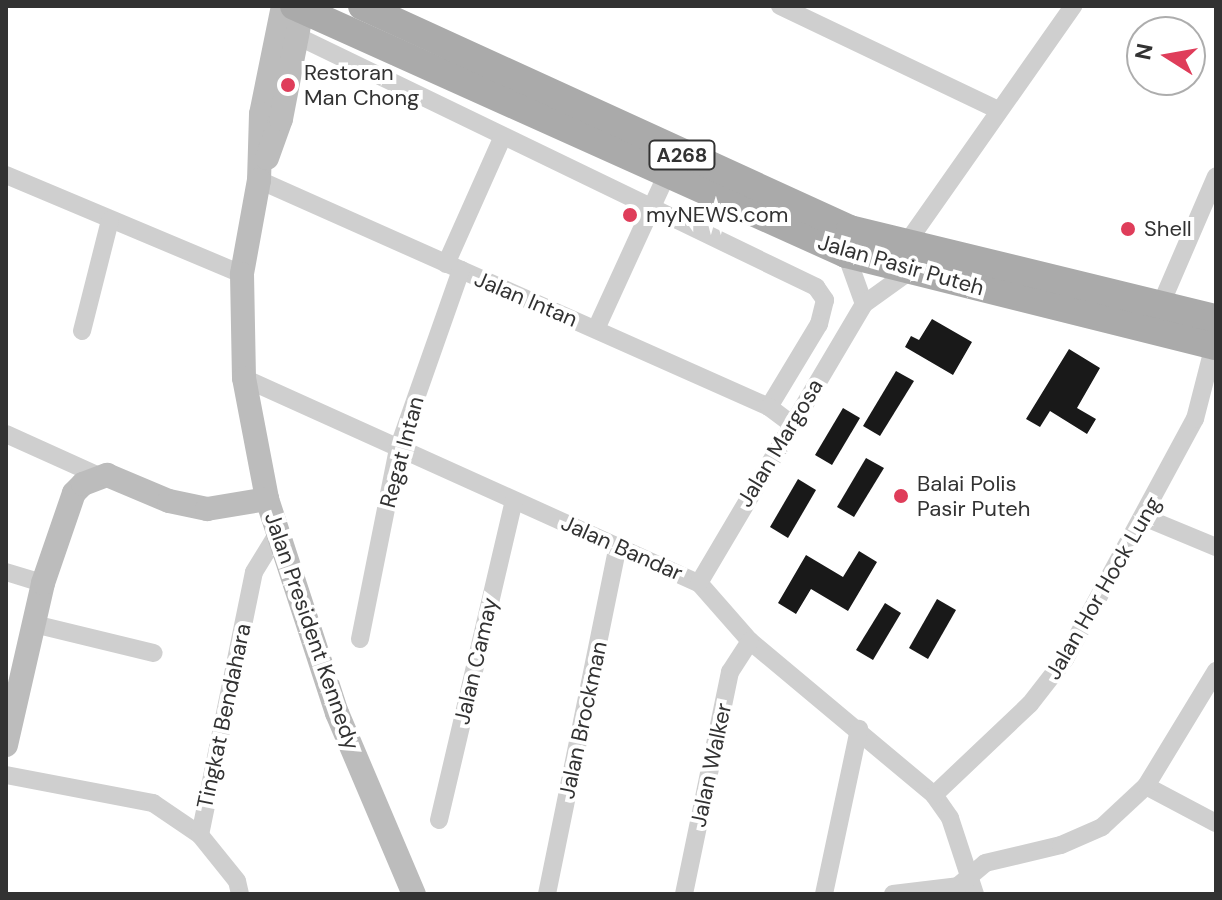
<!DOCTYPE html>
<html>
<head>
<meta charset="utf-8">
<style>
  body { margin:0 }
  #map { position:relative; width:1222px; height:900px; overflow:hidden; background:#fff; font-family:"DM Sans",sans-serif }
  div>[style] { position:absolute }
  .building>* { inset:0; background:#191919 }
  .street>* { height:18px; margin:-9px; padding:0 9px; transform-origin:9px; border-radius:9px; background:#cfcfcf }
  .secondary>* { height:24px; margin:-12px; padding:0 12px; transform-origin:12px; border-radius:12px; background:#bcbcbc }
  .primary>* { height:28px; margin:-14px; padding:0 14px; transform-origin:14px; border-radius:14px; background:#aaa }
  .dots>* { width:22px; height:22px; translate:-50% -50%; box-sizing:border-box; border:4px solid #fff; border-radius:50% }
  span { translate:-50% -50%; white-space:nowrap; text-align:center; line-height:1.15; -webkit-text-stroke:8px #fff; paint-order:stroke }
  .shield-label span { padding:2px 6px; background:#fff; border:2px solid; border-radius:6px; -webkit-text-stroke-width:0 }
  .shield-label { font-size:20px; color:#323232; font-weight:700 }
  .poi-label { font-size:22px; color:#323232 }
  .left { translate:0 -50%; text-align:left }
  .street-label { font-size:22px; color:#323232 }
  .frame { position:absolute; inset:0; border:8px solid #323232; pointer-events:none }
  .north { position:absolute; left:1126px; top:16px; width:80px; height:80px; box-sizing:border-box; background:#fff; border:2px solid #adadad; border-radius:50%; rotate:281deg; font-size:22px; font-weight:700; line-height:32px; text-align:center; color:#323232 }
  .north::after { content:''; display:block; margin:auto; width:28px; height:36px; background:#df3d5a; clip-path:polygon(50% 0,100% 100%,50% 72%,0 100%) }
</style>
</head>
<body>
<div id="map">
  <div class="building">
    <i style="clip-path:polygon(932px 319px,972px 342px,953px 375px,905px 347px,911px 336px,919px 340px)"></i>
    <i style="clip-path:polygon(1069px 349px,1100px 368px,1077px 408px,1096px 419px,1087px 434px,1050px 411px,1040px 427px,1026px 419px)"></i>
    <i style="clip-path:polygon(896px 371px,914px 381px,880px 436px,863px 426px)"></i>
    <i style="clip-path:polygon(843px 408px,860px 418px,832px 465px,815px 455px)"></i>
    <i style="clip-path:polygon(866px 458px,884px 468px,854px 517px,837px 507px)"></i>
    <i style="clip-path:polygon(798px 479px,816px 490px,788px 538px,770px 527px)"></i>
    <i style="clip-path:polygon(859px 551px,877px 562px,848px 611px,811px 589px,796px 614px,778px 603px,806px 555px,843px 577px)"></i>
    <i style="clip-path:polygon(937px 599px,956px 610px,928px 659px,909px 648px)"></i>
    <i style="clip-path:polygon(885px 603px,901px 613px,873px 660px,856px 650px)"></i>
  </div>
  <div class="street">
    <i style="left:780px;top:6px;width:242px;rotate:25.5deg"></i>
    <i style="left:297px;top:36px;width:577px;rotate:25.81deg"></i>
    <i style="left:816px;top:287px;width:16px;rotate:55deg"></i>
    <i style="left:825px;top:300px;width:25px;rotate:104deg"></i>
    <i style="left:819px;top:324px;width:97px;rotate:121.1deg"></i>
    <i style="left:6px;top:175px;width:256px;rotate:22.8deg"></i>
    <i style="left:259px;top:180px;width:558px;rotate:23.99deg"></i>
    <i style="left:769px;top:407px;width:26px;rotate:37deg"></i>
    <i style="left:906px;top:244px;width:291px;rotate:-54.9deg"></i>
    <i style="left:846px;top:254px;width:53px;rotate:70.2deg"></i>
    <i style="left:446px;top:264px;width:140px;rotate:-66deg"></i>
    <i style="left:1161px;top:304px;width:139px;rotate:-66.7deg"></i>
    <i style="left:596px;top:329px;width:168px;rotate:-65.4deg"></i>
    <i style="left:82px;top:331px;width:114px;rotate:-75.8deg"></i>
    <i style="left:244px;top:378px;width:499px;rotate:24.3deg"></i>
    <i style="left:699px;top:583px;width:77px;rotate:48.7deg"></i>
    <i style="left:750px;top:641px;width:240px;rotate:39.9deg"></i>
    <i style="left:934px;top:795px;width:28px;rotate:55deg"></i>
    <i style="left:950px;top:818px;width:80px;rotate:71.8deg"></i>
    <i style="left:6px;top:434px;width:100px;rotate:24.3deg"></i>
    <i style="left:1146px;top:518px;width:76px;rotate:22.5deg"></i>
    <i style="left:6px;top:572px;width:39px;rotate:17deg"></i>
    <i style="left:699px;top:583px;width:324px;rotate:-59.4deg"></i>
    <i style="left:864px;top:304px;width:57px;rotate:-35.7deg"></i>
    <i style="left:34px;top:624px;width:123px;rotate:13.6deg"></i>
    <i style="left:360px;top:639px;width:194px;rotate:-78.7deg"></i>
    <i style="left:398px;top:449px;width:190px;rotate:-70.6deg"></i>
    <i style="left:6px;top:775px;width:150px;rotate:10.8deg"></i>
    <i style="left:153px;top:803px;width:57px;rotate:34.2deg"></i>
    <i style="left:1146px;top:786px;width:79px;rotate:27.9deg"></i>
    <i style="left:934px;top:795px;width:132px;rotate:-43.5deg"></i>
    <i style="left:1030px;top:704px;width:57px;rotate:-52.1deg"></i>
    <i style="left:1065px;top:659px;width:273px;rotate:-61.6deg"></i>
    <i style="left:1195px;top:419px;width:76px;rotate:-75.6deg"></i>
    <i style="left:439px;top:820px;width:328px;rotate:-76.8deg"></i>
    <i style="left:240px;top:894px;width:13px;rotate:-103deg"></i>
    <i style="left:237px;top:881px;width:59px;rotate:-128.8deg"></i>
    <i style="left:200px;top:835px;width:268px;rotate:-78.4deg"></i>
    <i style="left:254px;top:572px;width:46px;rotate:-58.4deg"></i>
    <i style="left:547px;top:894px;width:355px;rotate:-78.5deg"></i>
    <i style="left:684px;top:894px;width:227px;rotate:-78.3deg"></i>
    <i style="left:730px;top:672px;width:37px;rotate:-57deg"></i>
    <i style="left:824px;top:894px;width:169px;rotate:-78deg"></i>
    <i style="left:893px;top:894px;width:65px;rotate:-7deg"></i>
    <i style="left:958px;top:886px;width:35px;rotate:-40deg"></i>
    <i style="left:985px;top:863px;width:78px;rotate:-13.3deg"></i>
    <i style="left:1061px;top:845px;width:45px;rotate:-23.7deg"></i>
    <i style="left:1102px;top:827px;width:60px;rotate:-43deg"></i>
    <i style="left:1146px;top:786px;width:135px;rotate:-58.7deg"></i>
  </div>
  <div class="secondary">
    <i style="left:283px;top:6px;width:110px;rotate:101.5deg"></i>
    <i style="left:261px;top:114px;width:66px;rotate:91.7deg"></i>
    <i style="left:259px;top:180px;width:96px;rotate:100.3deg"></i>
    <i style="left:242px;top:274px;width:104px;rotate:88.9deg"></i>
    <i style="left:244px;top:378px;width:123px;rotate:79.2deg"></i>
    <i style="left:267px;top:499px;width:225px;rotate:71.9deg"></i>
    <i style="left:337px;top:713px;width:197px;rotate:67deg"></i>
    <i style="left:267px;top:158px;width:41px;rotate:-70.3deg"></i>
    <i style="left:281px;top:119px;width:111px;rotate:-79.1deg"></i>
    <i style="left:6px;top:745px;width:166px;rotate:-77.1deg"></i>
    <i style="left:43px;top:583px;width:95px;rotate:-71deg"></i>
    <i style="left:74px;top:493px;width:13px;rotate:-45deg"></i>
    <i style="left:83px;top:484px;width:26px;rotate:-21deg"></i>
    <i style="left:107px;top:475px;width:67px;rotate:22.8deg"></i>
    <i style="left:169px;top:501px;width:39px;rotate:12deg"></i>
    <i style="left:207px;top:509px;width:61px;rotate:-9.5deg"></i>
  </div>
  <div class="primary">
    <i style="left:294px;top:6px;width:605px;rotate:24.19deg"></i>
    <i style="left:846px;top:254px;width:381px;rotate:14deg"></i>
    <i style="left:362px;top:6px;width:537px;rotate:24.56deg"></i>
    <i style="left:850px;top:229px;width:377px;rotate:13.7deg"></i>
  </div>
  <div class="dots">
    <i style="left:288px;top:85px;background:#df3d5a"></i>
    <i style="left:630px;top:215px;background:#df3d5a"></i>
    <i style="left:1128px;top:229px;background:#df3d5a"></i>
    <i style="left:901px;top:496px;background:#df3d5a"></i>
  </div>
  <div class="shield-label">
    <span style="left:682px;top:155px">A268</span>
  </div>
  <div class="poi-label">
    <span class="left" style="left:304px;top:85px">Restoran<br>Man Chong</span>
    <span class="left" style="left:646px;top:215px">myNEWS.com</span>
    <span class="left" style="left:1144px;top:229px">Shell</span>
    <span class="left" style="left:917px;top:496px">Balai Polis<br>Pasir Puteh</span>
  </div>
  <div class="street-label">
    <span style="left:901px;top:265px;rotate:16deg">Jalan Pasir Puteh</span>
    <span style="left:526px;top:299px;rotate:23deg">Jalan Intan</span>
    <span style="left:780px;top:443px;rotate:-59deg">Jalan Margosa</span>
    <span style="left:402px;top:452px;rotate:-75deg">Regat Intan</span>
    <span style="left:622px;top:548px;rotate:24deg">Jalan Bandar</span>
    <span style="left:1103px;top:588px;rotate:-60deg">Jalan Hor Hock Lung</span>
    <span style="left:312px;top:631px;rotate:71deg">Jalan President Kennedy</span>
    <span style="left:476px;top:661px;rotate:-77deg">Jalan Camay</span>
    <span style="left:224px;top:716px;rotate:-78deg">Tingkat Bendahara</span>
    <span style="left:583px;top:720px;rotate:-78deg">Jalan Brockman</span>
    <span style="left:711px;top:765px;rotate:-78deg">Jalan Walker</span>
  </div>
  <div class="frame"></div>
  <div class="north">N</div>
</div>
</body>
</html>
